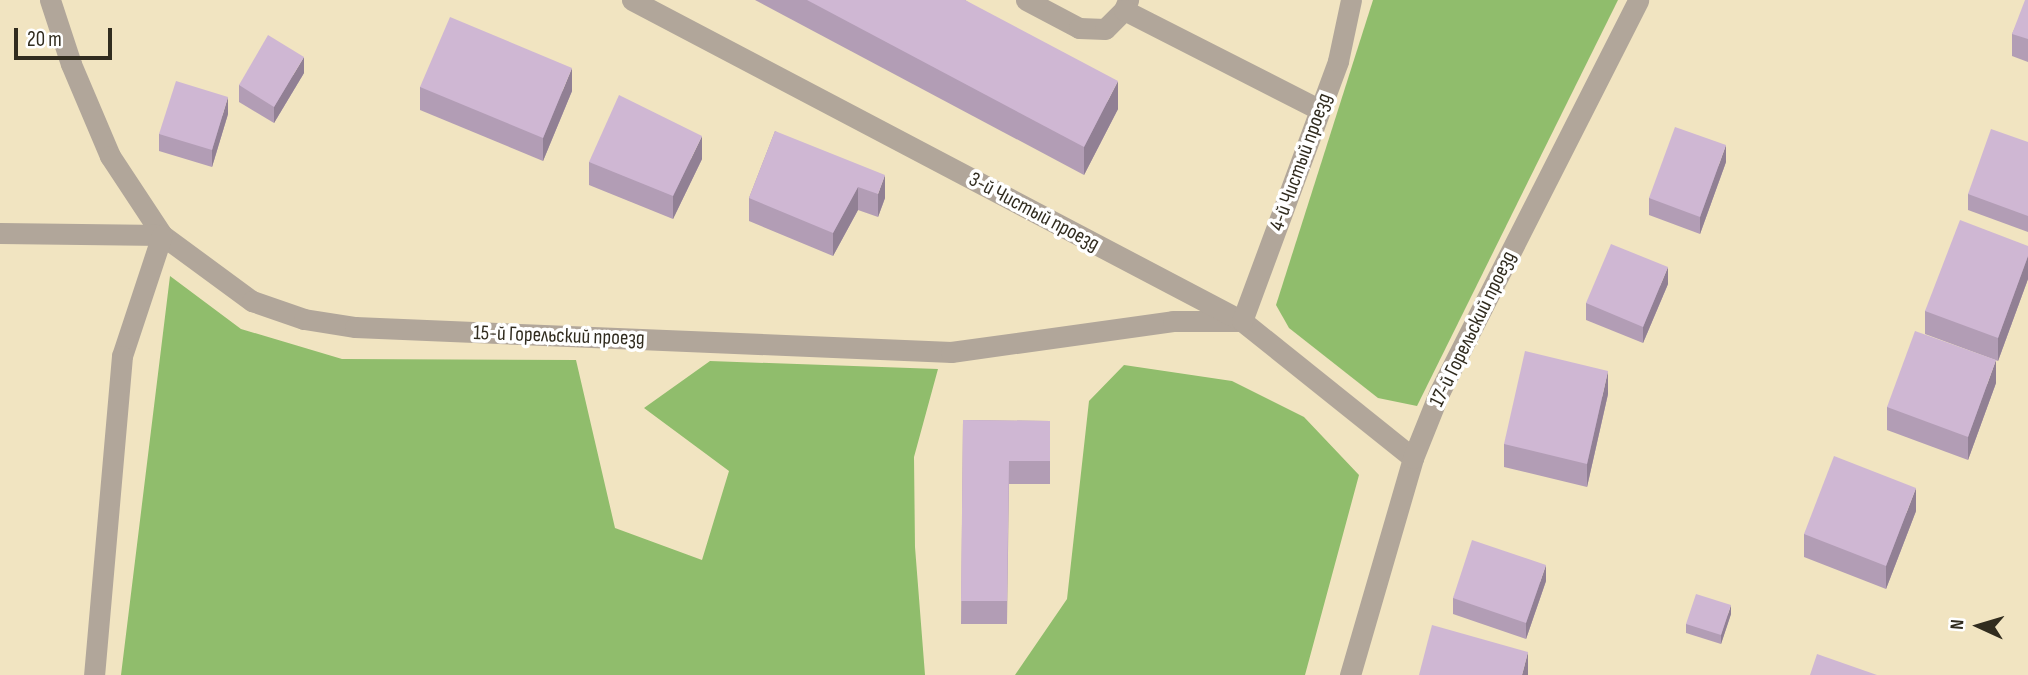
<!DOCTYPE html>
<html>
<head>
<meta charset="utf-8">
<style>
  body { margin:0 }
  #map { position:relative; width:2028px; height:675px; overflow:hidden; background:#f1e4c1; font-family:"Sofia Sans Condensed",sans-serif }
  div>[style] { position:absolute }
  .forest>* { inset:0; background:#90bd6c }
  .minor>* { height:21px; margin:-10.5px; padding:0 10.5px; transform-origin:10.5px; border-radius:10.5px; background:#b1a69a }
  .wall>* { inset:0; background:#b29db5 }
  .shaded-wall>* { inset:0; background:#918094 }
  .building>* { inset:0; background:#cfb7d3 }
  span { translate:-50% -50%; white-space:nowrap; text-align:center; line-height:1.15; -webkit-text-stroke:7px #fff; paint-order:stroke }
  .street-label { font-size:21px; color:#312c1f }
  .north { position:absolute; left:1944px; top:591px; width:70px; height:70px; -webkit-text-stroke:5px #fff; paint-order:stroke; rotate:274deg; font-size:19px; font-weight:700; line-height:28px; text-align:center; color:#312c1f }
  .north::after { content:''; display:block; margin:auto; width:24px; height:32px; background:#312c1f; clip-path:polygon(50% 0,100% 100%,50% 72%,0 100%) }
  .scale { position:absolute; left:14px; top:28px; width:98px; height:32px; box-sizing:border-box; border:4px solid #312c1f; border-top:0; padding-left:9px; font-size:21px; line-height:24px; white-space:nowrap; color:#312c1f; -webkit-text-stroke:5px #fff; paint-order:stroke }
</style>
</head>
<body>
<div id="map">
  <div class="forest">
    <i style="clip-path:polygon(1373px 0,1618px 0,1417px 406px,1378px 398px,1289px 328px,1276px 305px)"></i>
    <i style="clip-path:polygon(170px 276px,241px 329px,342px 359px,576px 360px,615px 528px,702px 560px,729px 471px,644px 408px,710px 361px,938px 369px,914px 457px,915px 547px,925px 675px,121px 675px)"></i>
    <i style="clip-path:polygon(1124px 365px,1232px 381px,1304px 417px,1359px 475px,1305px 675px,1015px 675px,1067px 599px,1089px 401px)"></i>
  </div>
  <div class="minor">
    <i style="left:50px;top:0;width:67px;rotate:71.8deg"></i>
    <i style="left:71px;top:64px;width:100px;rotate:67deg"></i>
    <i style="left:110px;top:156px;width:95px;rotate:56.6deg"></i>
    <i style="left:162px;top:235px;width:112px;rotate:36.3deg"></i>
    <i style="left:252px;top:301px;width:55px;rotate:19.1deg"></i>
    <i style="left:304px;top:319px;width:52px;rotate:8.9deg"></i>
    <i style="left:355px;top:327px;width:597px;rotate:2.4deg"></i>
    <i style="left:951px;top:352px;width:224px;rotate:-7.9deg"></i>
    <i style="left:1173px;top:321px;width:69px"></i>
    <i style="left:632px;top:0;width:689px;rotate:27.75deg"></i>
    <i style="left:1242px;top:321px;width:219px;rotate:38.7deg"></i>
    <i style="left:1026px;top:0;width:60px;rotate:27.8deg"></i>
    <i style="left:1079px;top:28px;width:26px;rotate:2deg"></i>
    <i style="left:1105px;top:29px;width:27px;rotate:-45deg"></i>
    <i style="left:1124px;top:10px;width:11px;rotate:-68deg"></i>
    <i style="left:1124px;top:10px;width:220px;rotate:27deg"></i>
    <i style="left:0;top:233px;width:162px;rotate:0.7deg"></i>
    <i style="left:162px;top:235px;width:127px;rotate:108.3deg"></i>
    <i style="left:122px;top:356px;width:320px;rotate:95deg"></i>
    <i style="left:1242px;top:321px;width:277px;rotate:-69.7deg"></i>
    <i style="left:1338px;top:61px;width:62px;rotate:-78deg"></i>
    <i style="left:1350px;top:675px;width:226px;rotate:-73.8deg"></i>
    <i style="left:1413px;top:458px;width:72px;rotate:-68.1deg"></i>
    <i style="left:1440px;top:391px;width:438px;rotate:-63.1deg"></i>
  </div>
  <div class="wall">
    <i style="clip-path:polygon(755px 0,965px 0,1118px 109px,1084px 175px)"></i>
    <i style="clip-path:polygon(2028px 0,2028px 62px,2012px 56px,2012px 34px)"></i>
    <i style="clip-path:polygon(304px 73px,274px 123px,239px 102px,239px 85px)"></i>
    <i style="clip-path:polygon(420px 87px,572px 91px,543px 161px,420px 110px)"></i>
    <i style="clip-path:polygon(228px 114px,212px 167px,159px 151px,159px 134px)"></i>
    <i style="clip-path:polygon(775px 131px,885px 198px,878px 217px,858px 210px,833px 256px,749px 221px,749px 198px)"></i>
    <i style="clip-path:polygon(2028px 142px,2028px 232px,1968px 210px,1968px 194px)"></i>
    <i style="clip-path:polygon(702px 159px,673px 219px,589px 185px,589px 162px)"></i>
    <i style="clip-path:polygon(1726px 162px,1700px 234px,1649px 215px,1649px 198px)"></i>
    <i style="clip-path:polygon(2028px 246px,2028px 279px,1998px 361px,1925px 334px,1925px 311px)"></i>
    <i style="clip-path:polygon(1668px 284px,1643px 343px,1586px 320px,1586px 303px)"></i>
    <i style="clip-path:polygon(1996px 383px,1968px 460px,1887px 430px,1887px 407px)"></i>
    <i style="clip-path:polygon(1608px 394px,1587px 487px,1504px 467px,1504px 444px)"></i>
    <i style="clip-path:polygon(963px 420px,1050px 421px,1050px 484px,1009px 484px,1007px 624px,961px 624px)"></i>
    <i style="clip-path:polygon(1916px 511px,1886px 589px,1804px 557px,1804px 534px)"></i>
    <i style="clip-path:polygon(1546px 581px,1526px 639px,1453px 614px,1453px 598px)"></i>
    <i style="clip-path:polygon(1731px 614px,1721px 644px,1686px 633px,1686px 624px)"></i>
  </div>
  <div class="shaded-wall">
    <i style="clip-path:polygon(304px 57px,304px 73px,274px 123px,274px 107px)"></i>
    <i style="clip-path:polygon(572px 68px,572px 91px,543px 161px,543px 138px)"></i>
    <i style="clip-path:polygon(1118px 81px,1118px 109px,1084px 175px,1084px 147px)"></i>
    <i style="clip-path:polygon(228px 97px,228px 114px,212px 167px,212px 150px)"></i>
    <i style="clip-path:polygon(702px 136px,702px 159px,673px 219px,673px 196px)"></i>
    <i style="clip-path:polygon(1726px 145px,1726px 162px,1700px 234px,1700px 217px)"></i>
    <i style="clip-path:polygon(885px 175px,885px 198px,878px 217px,878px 194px)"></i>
    <i style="clip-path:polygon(858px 187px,858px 210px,833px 256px,833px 233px)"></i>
    <i style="clip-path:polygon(2028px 256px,2028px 279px,1998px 361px,1998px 338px)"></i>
    <i style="clip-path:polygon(1668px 267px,1668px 284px,1643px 343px,1643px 327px)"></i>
    <i style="clip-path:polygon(1996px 360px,1996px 383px,1968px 460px,1968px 437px)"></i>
    <i style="clip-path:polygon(1608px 371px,1608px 394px,1587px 487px,1587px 464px)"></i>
    <i style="clip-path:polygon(1916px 488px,1916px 511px,1886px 589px,1886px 566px)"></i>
    <i style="clip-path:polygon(1546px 565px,1546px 581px,1526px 639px,1526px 623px)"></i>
    <i style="clip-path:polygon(1731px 605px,1731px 614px,1721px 644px,1721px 635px)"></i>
    <i style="clip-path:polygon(1528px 652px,1528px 675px,1522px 675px)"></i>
  </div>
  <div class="building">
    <i style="clip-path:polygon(807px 0,965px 0,1118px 81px,1084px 147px)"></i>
    <i style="clip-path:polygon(2025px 0,2028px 0,2028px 39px,2012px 34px)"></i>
    <i style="clip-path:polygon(450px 17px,572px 68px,543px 138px,420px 87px)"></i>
    <i style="clip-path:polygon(268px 35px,304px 57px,274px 107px,239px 85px)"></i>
    <i style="clip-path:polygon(176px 81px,228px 97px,212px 150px,159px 134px)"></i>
    <i style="clip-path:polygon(619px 95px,702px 136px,673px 196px,589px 162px)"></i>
    <i style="clip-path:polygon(1675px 127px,1726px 145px,1700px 217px,1649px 198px)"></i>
    <i style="clip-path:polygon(1991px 129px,2028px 142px,2028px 216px,1968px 194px)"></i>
    <i style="clip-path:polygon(775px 131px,885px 175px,878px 194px,858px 187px,833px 233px,749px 198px)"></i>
    <i style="clip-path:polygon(1960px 220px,2028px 246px,2028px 256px,1998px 338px,1925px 311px)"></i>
    <i style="clip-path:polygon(1611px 244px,1668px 267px,1643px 327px,1586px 303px)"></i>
    <i style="clip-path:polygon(1915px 331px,1996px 360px,1968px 437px,1887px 407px)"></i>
    <i style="clip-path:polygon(1525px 351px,1608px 371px,1587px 464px,1504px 444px)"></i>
    <i style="clip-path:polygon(963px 420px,1050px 421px,1050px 461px,1009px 461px,1007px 601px,961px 601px)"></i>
    <i style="clip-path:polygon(1834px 456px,1916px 488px,1886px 566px,1804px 534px)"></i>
    <i style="clip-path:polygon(1472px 540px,1546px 565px,1526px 623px,1453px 598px)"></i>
    <i style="clip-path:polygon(1696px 594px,1731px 605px,1721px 635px,1686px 624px)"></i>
    <i style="clip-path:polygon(1432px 625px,1528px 652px,1522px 675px,1419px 675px)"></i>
    <i style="clip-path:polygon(1817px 654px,1877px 675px,1810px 675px)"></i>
  </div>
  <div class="street-label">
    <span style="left:1301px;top:162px;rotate:-70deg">4-й Чистый проезд</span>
    <span style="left:1034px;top:212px;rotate:28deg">3-й Чистый проезд</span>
    <span style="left:1473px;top:329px;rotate:-64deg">17-й Горельский проезд</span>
    <span style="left:559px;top:336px;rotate:2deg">15-й Горельский проезд</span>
  </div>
  <div class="north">N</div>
  <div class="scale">20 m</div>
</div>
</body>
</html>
